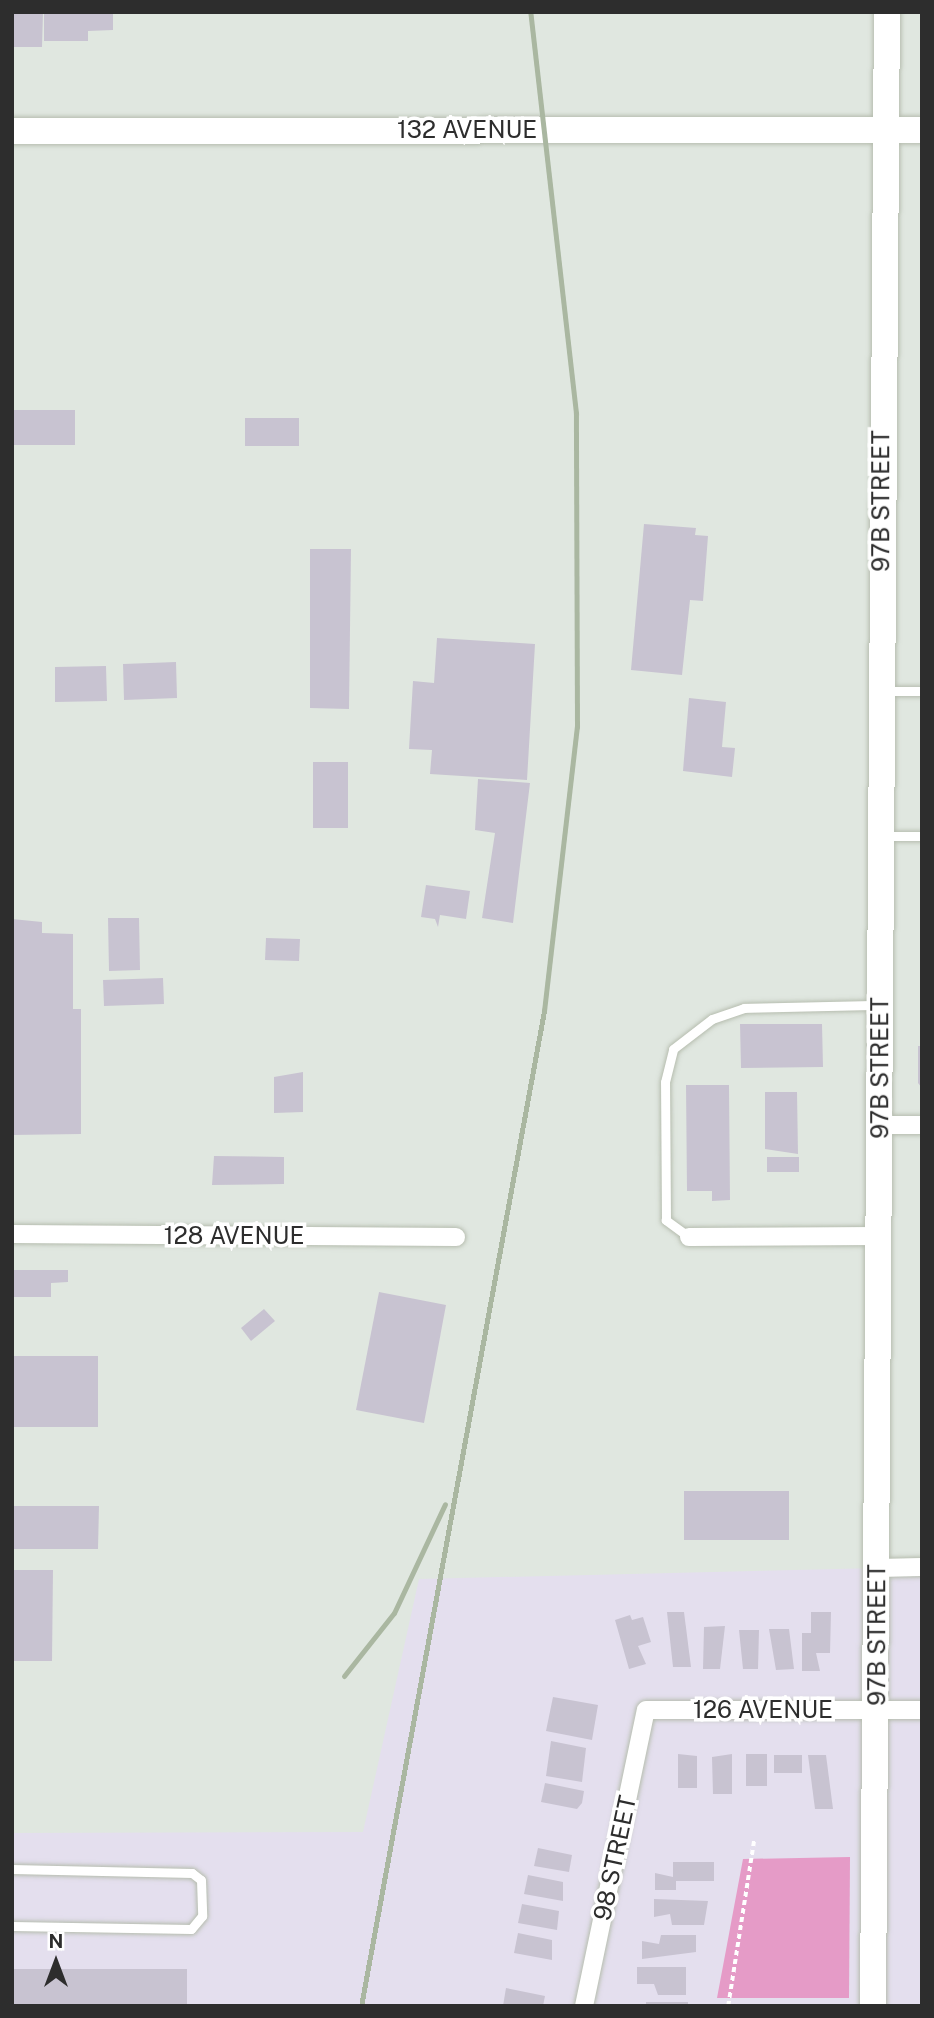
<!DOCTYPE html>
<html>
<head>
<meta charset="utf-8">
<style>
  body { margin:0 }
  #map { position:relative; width:934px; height:2018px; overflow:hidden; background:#e4dfee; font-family:"Public Sans",sans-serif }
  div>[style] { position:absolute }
  .industrial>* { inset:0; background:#e0e7e0 }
  .green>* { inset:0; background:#e59bc7 }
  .building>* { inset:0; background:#c8c3d1 }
  .path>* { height:3.5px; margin-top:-1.75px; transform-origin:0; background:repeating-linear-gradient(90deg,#fff 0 5px,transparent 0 8.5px) }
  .roads { filter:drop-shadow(0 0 2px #b6bdaf) drop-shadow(0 0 2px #b6bdaf) }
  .lane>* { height:9px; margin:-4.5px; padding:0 4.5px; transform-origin:4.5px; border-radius:4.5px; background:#fff }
  .street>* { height:18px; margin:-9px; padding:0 9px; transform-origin:9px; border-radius:9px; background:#fff }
  .secondary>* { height:26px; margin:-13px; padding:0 13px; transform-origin:13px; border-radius:13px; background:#fff }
  .rail>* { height:5px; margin:-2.5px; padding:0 2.5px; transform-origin:2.5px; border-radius:2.5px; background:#aab7a1 }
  span { translate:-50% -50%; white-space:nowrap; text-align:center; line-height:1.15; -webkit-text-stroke:7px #fff; paint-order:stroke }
  .street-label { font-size:24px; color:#2d2d2d }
  .frame { position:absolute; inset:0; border:14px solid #2d2d2d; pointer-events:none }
  .north { position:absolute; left:21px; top:1927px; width:70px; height:70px; -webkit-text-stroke:5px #fff; paint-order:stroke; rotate:0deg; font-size:19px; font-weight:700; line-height:28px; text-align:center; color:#2d2d2d }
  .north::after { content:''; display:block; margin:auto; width:24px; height:32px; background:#2d2d2d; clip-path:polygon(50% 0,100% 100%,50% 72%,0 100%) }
</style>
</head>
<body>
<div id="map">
  <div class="industrial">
    <i style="clip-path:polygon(12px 12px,922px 12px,922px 1567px,419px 1579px,363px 1832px,12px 1833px)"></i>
  </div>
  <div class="green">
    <i style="clip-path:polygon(850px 1857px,849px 1998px,717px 1998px,743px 1859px)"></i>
  </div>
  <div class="building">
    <i style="clip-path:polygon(12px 12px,43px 12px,42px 47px,12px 47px)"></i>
    <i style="clip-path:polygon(44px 12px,113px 12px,113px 30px,88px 31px,88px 41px,44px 41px)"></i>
    <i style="clip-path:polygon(12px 410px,75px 410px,75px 445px,12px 445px)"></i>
    <i style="clip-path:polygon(245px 418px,299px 418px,299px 446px,245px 446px)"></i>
    <i style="clip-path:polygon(644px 524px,696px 528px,695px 535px,708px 536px,703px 601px,690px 600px,682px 675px,631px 670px)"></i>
    <i style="clip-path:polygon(310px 549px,351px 549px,349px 709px,310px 708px)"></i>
    <i style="clip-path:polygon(437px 638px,535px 644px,527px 780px,430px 774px,432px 750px,409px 749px,413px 681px,434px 683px)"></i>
    <i style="clip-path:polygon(176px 662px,177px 698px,124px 700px,123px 664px)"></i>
    <i style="clip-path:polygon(106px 666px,107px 701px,55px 702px,55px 667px)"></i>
    <i style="clip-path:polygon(689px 698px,726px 702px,722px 747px,735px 748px,732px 777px,683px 771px)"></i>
    <i style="clip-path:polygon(313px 762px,348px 762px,348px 828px,313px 828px)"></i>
    <i style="clip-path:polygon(478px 779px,530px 783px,513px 923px,482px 918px,495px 833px,475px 830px)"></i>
    <i style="clip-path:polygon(426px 885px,470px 891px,466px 919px,440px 915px,438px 927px,435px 919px,421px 917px)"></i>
    <i style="clip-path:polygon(108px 918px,139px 918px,140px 970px,109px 971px)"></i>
    <i style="clip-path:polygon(12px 919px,42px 922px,42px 933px,73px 934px,73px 1009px,81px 1009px,81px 1134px,12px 1135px)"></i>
    <i style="clip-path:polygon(266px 938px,300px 939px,299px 961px,265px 960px)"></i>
    <i style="clip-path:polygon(163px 978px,164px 1004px,104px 1006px,103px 980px)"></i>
    <i style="clip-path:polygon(740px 1024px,822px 1024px,823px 1067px,741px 1068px)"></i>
    <i style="clip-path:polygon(918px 1046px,922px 1046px,922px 1088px,918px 1083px)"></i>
    <i style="clip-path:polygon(303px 1072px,303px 1112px,274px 1113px,274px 1077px)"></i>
    <i style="clip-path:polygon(686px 1085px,729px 1085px,730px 1200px,712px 1201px,712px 1191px,687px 1191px)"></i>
    <i style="clip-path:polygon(765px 1092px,797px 1092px,798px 1154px,765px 1149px)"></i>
    <i style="clip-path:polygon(214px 1156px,284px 1157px,284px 1184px,212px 1185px)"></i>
    <i style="clip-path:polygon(767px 1157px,799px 1157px,799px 1172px,767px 1172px)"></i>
    <i style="clip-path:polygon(12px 1270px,68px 1270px,68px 1282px,51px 1283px,51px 1297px,12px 1297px)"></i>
    <i style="clip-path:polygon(379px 1292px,446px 1305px,424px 1423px,356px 1410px)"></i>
    <i style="clip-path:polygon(264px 1309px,275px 1321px,251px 1341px,241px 1328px)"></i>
    <i style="clip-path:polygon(12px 1356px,98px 1356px,98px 1427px,12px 1427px)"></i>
    <i style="clip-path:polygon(684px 1491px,789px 1491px,789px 1540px,684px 1540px)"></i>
    <i style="clip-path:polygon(12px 1506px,99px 1506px,98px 1549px,12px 1549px)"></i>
    <i style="clip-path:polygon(12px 1570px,53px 1570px,52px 1661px,12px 1661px)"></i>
    <i style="clip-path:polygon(667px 1612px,684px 1612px,691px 1667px,673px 1667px)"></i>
    <i style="clip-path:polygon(811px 1612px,831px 1612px,830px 1653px,816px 1653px,820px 1671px,802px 1671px,802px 1633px,811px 1633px)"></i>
    <i style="clip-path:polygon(630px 1615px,632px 1620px,643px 1617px,651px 1642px,638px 1646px,646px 1664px,629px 1669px,615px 1620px)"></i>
    <i style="clip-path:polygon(725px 1626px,720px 1669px,703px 1669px,704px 1627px)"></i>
    <i style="clip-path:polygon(769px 1629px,789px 1629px,794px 1669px,776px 1670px)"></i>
    <i style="clip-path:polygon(739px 1630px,759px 1630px,758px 1669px,743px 1669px)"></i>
    <i style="clip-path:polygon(553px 1697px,598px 1705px,592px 1740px,546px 1731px)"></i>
    <i style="clip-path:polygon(551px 1741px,586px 1748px,582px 1782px,546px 1776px)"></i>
    <i style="clip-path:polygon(678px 1754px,697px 1756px,697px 1788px,678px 1788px)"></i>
    <i style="clip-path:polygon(732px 1754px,732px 1794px,713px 1794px,712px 1757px)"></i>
    <i style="clip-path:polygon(746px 1754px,767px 1754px,767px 1786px,746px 1786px)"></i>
    <i style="clip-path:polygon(774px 1755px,802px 1755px,802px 1773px,774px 1773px)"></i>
    <i style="clip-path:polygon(808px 1755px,826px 1755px,833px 1809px,815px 1809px)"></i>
    <i style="clip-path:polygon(545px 1783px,584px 1791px,582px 1803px,577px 1809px,541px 1802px)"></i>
    <i style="clip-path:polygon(538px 1848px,572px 1855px,569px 1872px,534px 1866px)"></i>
    <i style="clip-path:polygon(673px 1862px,714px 1862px,714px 1881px,676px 1881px,676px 1890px,655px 1890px,655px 1873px,673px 1877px)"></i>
    <i style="clip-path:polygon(528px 1875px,563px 1882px,563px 1901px,524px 1894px)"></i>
    <i style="clip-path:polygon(654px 1899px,708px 1901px,704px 1925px,672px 1925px,670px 1914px,654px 1917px)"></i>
    <i style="clip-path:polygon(522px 1904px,559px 1911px,557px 1930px,518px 1923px)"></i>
    <i style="clip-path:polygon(518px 1933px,552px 1940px,552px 1960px,514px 1953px)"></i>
    <i style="clip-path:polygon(661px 1935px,696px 1935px,696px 1952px,642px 1959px,642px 1941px,659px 1944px)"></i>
    <i style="clip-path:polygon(637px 1967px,686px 1967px,686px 1995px,658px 1995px,654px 1984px,637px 1984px)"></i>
    <i style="clip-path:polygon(12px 1969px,187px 1969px,187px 2006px,12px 2006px)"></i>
    <i style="clip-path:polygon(506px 1988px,545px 1996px,543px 2006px,503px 2006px)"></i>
    <i style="clip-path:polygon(646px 2002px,688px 2002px,688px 2006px,646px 2006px)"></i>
  </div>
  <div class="path">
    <i style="left:728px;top:2006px;width:168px;rotate:-81.1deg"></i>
  </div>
  <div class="roads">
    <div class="lane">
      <i style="left:886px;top:691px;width:36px"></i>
      <i style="left:885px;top:836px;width:37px"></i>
      <i style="left:689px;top:1237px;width:29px;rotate:-144deg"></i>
      <i style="left:666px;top:1220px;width:138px;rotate:-90.4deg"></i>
      <i style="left:665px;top:1082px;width:34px;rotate:-76deg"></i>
      <i style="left:673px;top:1049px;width:49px;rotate:-37.6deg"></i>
      <i style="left:712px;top:1019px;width:34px;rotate:-19deg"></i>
      <i style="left:744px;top:1008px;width:135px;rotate:-1.3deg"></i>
      <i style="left:12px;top:1869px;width:180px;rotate:1.3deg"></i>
      <i style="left:192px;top:1873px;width:11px;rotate:38deg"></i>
      <i style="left:201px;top:1880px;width:36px;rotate:88deg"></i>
      <i style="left:202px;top:1916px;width:17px;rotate:130deg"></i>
      <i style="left:191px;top:1929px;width:179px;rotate:-179deg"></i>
    </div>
    <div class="street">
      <i style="left:881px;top:1125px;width:41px"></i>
      <i style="left:12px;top:1234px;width:444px;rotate:0.4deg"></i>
      <i style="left:689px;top:1237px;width:190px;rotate:-0.3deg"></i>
      <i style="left:877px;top:1568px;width:45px;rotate:-1.3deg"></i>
      <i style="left:584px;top:2006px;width:302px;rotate:-78.2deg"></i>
      <i style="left:646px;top:1710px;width:276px"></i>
    </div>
    <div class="secondary">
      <i style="left:12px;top:131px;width:910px;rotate:-0.06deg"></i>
      <i style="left:873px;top:2006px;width:1994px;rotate:-89.6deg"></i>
    </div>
  </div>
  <div class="rail">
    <i style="left:344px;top:1676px;width:80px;rotate:-51.6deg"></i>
    <i style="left:394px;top:1613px;width:120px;rotate:-64.9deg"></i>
    <i style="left:361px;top:2006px;width:1012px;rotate:-79.58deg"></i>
    <i style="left:544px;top:1011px;width:286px;rotate:-83.4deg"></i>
    <i style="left:577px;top:727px;width:314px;rotate:-90.2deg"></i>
    <i style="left:576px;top:413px;width:404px;rotate:-96.5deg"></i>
  </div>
  <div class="street-label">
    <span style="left:467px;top:130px">132 AVENUE</span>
    <span style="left:881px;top:501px;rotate:-90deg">97B STREET</span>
    <span style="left:880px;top:1068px;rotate:-90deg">97B STREET</span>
    <span style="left:234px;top:1236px">128 AVENUE</span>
    <span style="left:877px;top:1635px;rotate:-90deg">97B STREET</span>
    <span style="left:763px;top:1710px">126 AVENUE</span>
    <span style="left:615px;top:1858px;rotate:-78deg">98 STREET</span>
  </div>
  <div class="frame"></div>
  <div class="north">N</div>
</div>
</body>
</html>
